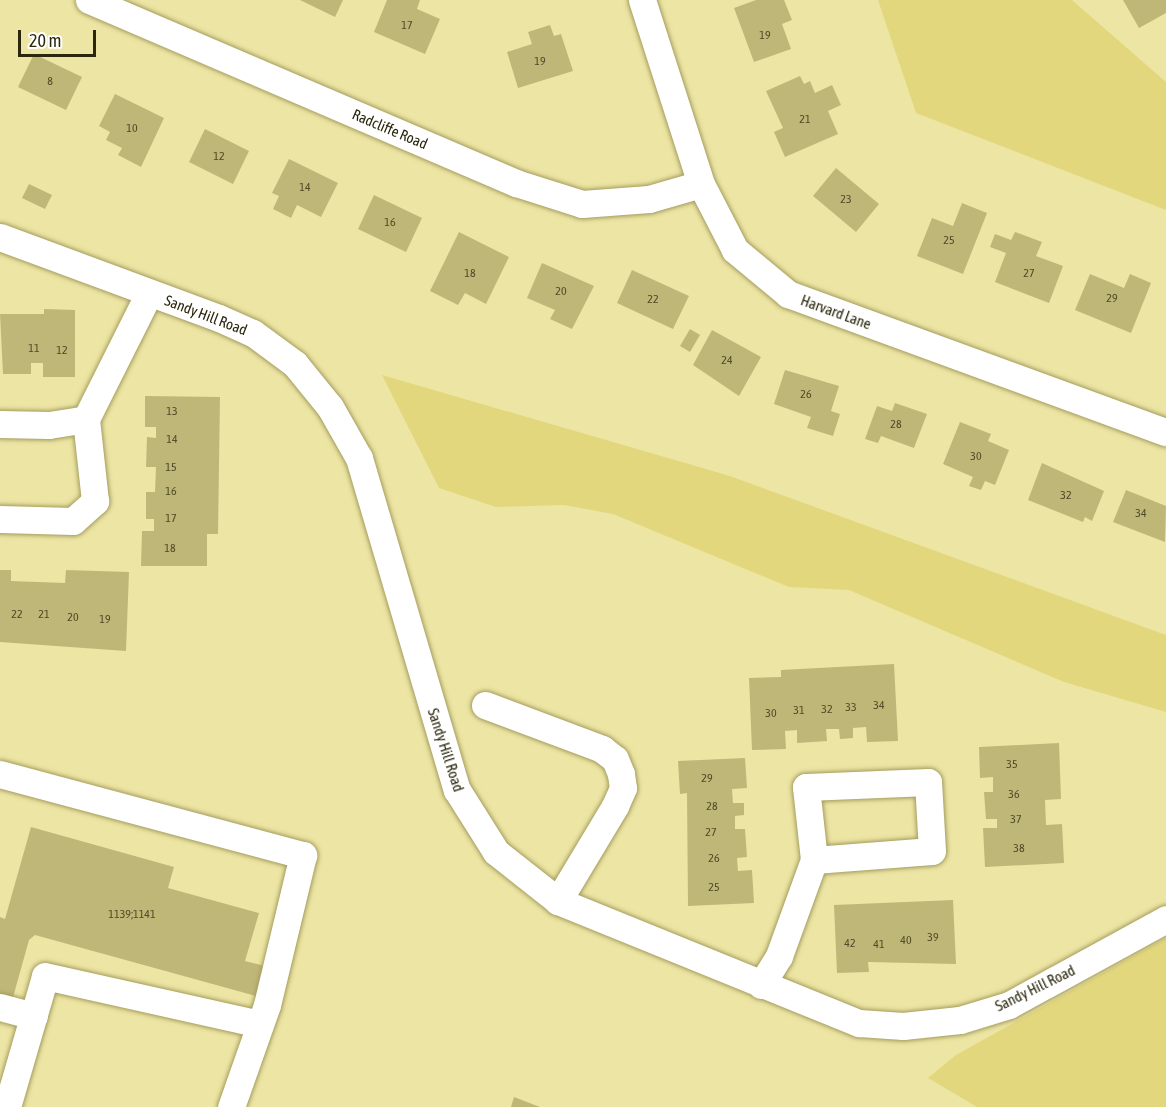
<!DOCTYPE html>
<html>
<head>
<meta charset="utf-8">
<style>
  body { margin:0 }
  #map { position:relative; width:1166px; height:1107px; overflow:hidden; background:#ede5a4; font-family:"Asap Condensed",sans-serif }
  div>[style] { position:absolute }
  .green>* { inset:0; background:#e3d77e }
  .building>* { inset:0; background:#bfb778 }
  .roads { filter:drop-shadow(0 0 2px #a49d5e) drop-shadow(0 0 2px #a49d5e) }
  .minor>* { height:27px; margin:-13.5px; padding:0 13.5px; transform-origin:13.5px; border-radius:13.5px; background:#fff }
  span { translate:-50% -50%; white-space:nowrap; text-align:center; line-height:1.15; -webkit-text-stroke:5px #fff; paint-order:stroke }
  .number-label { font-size:12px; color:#504b28 }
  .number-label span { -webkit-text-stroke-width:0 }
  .street-label { font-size:15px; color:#2b270d }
  .scale { position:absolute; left:18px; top:30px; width:78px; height:27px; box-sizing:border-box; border:3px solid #2b270d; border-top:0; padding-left:8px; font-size:18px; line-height:21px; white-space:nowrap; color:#2b270d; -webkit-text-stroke:4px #fff; paint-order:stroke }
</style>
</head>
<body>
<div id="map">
  <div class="green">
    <i style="clip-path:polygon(878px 0,1072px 0,1166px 82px,1166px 210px,916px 113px)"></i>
    <i style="clip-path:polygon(382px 375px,730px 476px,1166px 635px,1166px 712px,1064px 682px,849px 590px,789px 587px,613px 514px,564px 505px,496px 507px,439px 488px)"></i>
    <i style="clip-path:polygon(1166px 938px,1166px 1107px,977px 1107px,928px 1078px,956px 1055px)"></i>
  </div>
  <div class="building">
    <i style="clip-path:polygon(300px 0,343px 0,335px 17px)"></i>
    <i style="clip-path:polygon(387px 0,420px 0,417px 9px,440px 19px,425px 54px,374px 32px)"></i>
    <i style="clip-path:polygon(756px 0,784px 0,792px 20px,782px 24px,791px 49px,754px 62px,734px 8px)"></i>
    <i style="clip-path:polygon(1123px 0,1166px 0,1166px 13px,1139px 28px)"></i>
    <i style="clip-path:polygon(550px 25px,554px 36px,561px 34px,573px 71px,518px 88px,507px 52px,532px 44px,528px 32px)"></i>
    <i style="clip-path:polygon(34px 54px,82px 77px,66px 110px,18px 87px)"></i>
    <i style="clip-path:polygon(800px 76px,804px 84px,810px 81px,815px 93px,832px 85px,841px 105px,828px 111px,838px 134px,785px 157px,774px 132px,783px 128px,766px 91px)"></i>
    <i style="clip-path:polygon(115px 94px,164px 118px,141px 167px,118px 155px,122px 148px,106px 140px,110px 132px,99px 126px)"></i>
    <i style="clip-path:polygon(205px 129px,249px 151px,233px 184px,189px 162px)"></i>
    <i style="clip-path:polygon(289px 159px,338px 183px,321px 217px,297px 205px,291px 218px,273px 209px,279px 196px,272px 193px)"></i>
    <i style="clip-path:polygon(836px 168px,879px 204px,856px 232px,813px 196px)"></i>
    <i style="clip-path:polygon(29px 184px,52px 195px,45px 209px,22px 198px)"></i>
    <i style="clip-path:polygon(374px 195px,422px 218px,406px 252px,358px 229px)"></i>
    <i style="clip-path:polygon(962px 203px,987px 213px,963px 274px,917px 256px,932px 218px,953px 226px)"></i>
    <i style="clip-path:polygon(459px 232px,509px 257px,486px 304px,465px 293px,458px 305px,430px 291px)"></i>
    <i style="clip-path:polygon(1015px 232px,1042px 242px,1036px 256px,1063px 266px,1049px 303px,995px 282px,1006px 253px,990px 247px,995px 234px,1011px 240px)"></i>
    <i style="clip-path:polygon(542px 263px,594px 286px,572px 329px,550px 319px,555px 310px,527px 298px)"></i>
    <i style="clip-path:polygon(632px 270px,689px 296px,673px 329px,617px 303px)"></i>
    <i style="clip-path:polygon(1090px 274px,1124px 288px,1130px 274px,1151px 283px,1131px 333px,1075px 310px)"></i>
    <i style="clip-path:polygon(44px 309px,75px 310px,75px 377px,43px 377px,43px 363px,31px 363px,31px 374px,3px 374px,0 314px,44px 314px)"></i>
    <i style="clip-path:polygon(690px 329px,700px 335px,690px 352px,680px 346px)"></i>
    <i style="clip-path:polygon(712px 330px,761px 357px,739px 396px,693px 365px)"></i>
    <i style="clip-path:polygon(785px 370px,839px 386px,831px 411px,840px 414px,833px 436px,807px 428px,811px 417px,774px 404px)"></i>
    <i style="clip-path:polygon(145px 396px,220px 397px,218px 534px,207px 534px,207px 566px,141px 566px,142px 531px,154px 531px,154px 519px,146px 519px,146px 492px,155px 492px,156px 467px,146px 467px,147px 437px,156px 438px,156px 427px,145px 427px)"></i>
    <i style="clip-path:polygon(895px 403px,927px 414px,914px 448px,881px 436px,878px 443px,865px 439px,877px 406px,892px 411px)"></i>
    <i style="clip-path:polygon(960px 422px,991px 434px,988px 441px,1009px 450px,995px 485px,985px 481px,981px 490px,969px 486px,973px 477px,943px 464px)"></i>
    <i style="clip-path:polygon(1042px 463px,1104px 491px,1092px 521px,1085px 517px,1083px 522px,1028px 500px)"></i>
    <i style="clip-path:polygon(1126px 490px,1166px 506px,1165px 542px,1113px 522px)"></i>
    <i style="clip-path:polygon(0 570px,11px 570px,11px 581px,65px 583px,66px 570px,129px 572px,126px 651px,0 642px)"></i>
    <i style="clip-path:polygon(894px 664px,898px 741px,867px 742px,866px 727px,853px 728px,853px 738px,840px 739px,839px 729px,826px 729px,827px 741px,797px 743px,797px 730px,785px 731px,786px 749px,752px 750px,749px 678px,781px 677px,781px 670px)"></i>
    <i style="clip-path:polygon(1059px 743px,1061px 799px,1045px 800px,1046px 825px,1062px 824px,1064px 863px,985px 867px,983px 828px,997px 828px,997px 819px,986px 819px,984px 792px,993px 792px,993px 777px,980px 778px,979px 747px)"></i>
    <i style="clip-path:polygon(745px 758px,747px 788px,732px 789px,733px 803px,744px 803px,744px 815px,735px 816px,735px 829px,745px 829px,747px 857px,737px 858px,738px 871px,752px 870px,754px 903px,688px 906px,687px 793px,680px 794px,678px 761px)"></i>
    <i style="clip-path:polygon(31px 827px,174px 867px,168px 888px,259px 913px,245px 961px,265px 966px,256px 996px,35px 935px,29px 940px,12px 1001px,0 998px,0 917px,5px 919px)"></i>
    <i style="clip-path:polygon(953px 900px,956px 964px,868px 962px,869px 972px,837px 973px,834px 905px)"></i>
    <i style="clip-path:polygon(514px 1097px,540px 1107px,511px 1107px)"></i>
  </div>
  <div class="roads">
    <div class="minor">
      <i style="left:89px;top:0;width:465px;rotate:23.2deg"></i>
      <i style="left:516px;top:183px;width:69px;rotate:17.7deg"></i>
      <i style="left:582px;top:204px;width:67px;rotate:-4.3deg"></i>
      <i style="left:649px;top:199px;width:54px;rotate:-16.1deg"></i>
      <i style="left:642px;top:0;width:193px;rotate:72.2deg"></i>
      <i style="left:701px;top:184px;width:74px;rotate:62.7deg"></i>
      <i style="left:735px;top:250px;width:69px;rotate:39.7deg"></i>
      <i style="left:788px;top:294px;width:402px;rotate:20.1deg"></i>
      <i style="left:0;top:237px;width:233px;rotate:20.3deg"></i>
      <i style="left:219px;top:318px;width:37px;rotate:24deg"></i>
      <i style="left:253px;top:333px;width:52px;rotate:36.4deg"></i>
      <i style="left:295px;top:364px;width:55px;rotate:50.9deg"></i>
      <i style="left:330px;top:407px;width:59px;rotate:60.4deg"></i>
      <i style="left:359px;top:458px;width:346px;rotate:73.6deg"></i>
      <i style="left:457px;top:790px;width:73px;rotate:57.8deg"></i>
      <i style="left:496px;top:852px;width:79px;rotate:38.3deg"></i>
      <i style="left:558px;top:901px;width:325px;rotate:22.1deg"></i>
      <i style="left:859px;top:1023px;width:44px;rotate:3.9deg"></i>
      <i style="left:903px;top:1026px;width:57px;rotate:-6deg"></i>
      <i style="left:960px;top:1020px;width:51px;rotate:-17deg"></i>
      <i style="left:1009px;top:1005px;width:179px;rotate:-28.7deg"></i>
      <i style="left:0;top:424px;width:49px;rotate:1.2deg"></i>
      <i style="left:49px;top:425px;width:37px;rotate:-9deg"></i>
      <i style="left:0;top:519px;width:73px;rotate:1.6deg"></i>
      <i style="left:73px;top:521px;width:30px;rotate:-42deg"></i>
      <i style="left:95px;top:501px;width:82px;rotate:-96.3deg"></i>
      <i style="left:86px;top:419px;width:141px;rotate:-63.4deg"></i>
      <i style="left:485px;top:705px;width:125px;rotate:20.6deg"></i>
      <i style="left:602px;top:749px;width:16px;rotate:38deg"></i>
      <i style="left:615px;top:759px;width:16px;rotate:68deg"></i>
      <i style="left:621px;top:774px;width:14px;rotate:82deg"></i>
      <i style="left:623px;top:788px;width:20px;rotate:114deg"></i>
      <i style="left:615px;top:806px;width:111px;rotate:121deg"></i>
      <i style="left:0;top:774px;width:314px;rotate:15deg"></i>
      <i style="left:303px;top:855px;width:154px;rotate:103.5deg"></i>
      <i style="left:267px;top:1005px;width:108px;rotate:109.4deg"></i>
      <i style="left:761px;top:985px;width:34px;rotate:-58deg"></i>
      <i style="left:779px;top:956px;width:102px;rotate:-70deg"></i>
      <i style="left:814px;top:860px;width:118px;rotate:-4.4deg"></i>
      <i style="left:932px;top:851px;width:69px;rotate:-93.3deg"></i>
      <i style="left:928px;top:782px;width:122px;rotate:177.7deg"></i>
      <i style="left:806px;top:787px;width:73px;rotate:83.7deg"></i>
      <i style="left:0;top:1007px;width:35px;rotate:15deg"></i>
      <i style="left:7px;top:1107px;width:136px;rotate:-73.8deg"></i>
      <i style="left:45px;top:976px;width:220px;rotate:12.6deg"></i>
    </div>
  </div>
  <div class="number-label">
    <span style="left:407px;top:26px">17</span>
    <span style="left:765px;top:36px">19</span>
    <span style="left:540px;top:62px">19</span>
    <span style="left:50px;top:82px">8</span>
    <span style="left:805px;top:120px">21</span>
    <span style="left:132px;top:129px">10</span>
    <span style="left:219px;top:157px">12</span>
    <span style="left:305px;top:188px">14</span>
    <span style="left:846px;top:200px">23</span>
    <span style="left:390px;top:223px">16</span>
    <span style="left:949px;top:241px">25</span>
    <span style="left:470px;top:274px">18</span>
    <span style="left:1029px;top:274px">27</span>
    <span style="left:561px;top:292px">20</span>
    <span style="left:1112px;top:299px">29</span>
    <span style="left:653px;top:300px">22</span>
    <span style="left:34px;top:349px">11</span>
    <span style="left:62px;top:351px">12</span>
    <span style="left:727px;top:361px">24</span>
    <span style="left:806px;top:395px">26</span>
    <span style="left:172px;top:412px">13</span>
    <span style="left:896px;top:425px">28</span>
    <span style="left:172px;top:440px">14</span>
    <span style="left:976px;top:457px">30</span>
    <span style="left:171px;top:468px">15</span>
    <span style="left:171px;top:492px">16</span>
    <span style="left:1066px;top:496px">32</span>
    <span style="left:1141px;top:514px">34</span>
    <span style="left:171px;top:519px">17</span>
    <span style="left:170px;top:549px">18</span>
    <span style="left:17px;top:615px">22</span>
    <span style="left:44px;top:615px">21</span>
    <span style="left:73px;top:618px">20</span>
    <span style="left:105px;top:620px">19</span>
    <span style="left:879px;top:706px">34</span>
    <span style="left:851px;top:708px">33</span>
    <span style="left:827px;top:710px">32</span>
    <span style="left:799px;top:711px">31</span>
    <span style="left:771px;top:714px">30</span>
    <span style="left:1012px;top:765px">35</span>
    <span style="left:707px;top:779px">29</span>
    <span style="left:1014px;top:795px">36</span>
    <span style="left:712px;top:807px">28</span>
    <span style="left:1016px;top:820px">37</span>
    <span style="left:711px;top:833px">27</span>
    <span style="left:1019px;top:849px">38</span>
    <span style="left:714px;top:859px">26</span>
    <span style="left:714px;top:888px">25</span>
    <span style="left:132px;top:915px">1139;1141</span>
    <span style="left:933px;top:938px">39</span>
    <span style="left:906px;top:941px">40</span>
    <span style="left:850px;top:944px">42</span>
    <span style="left:879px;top:945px">41</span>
  </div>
  <div class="street-label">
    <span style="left:390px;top:129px;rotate:23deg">Radcliffe Road</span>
    <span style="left:836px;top:312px;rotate:20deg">Harvard Lane</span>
    <span style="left:206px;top:315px;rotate:21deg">Sandy Hill Road</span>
    <span style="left:446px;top:750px;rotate:72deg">Sandy Hill Road</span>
    <span style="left:1035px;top:988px;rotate:-26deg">Sandy Hill Road</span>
  </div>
  <div class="scale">20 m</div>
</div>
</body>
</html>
